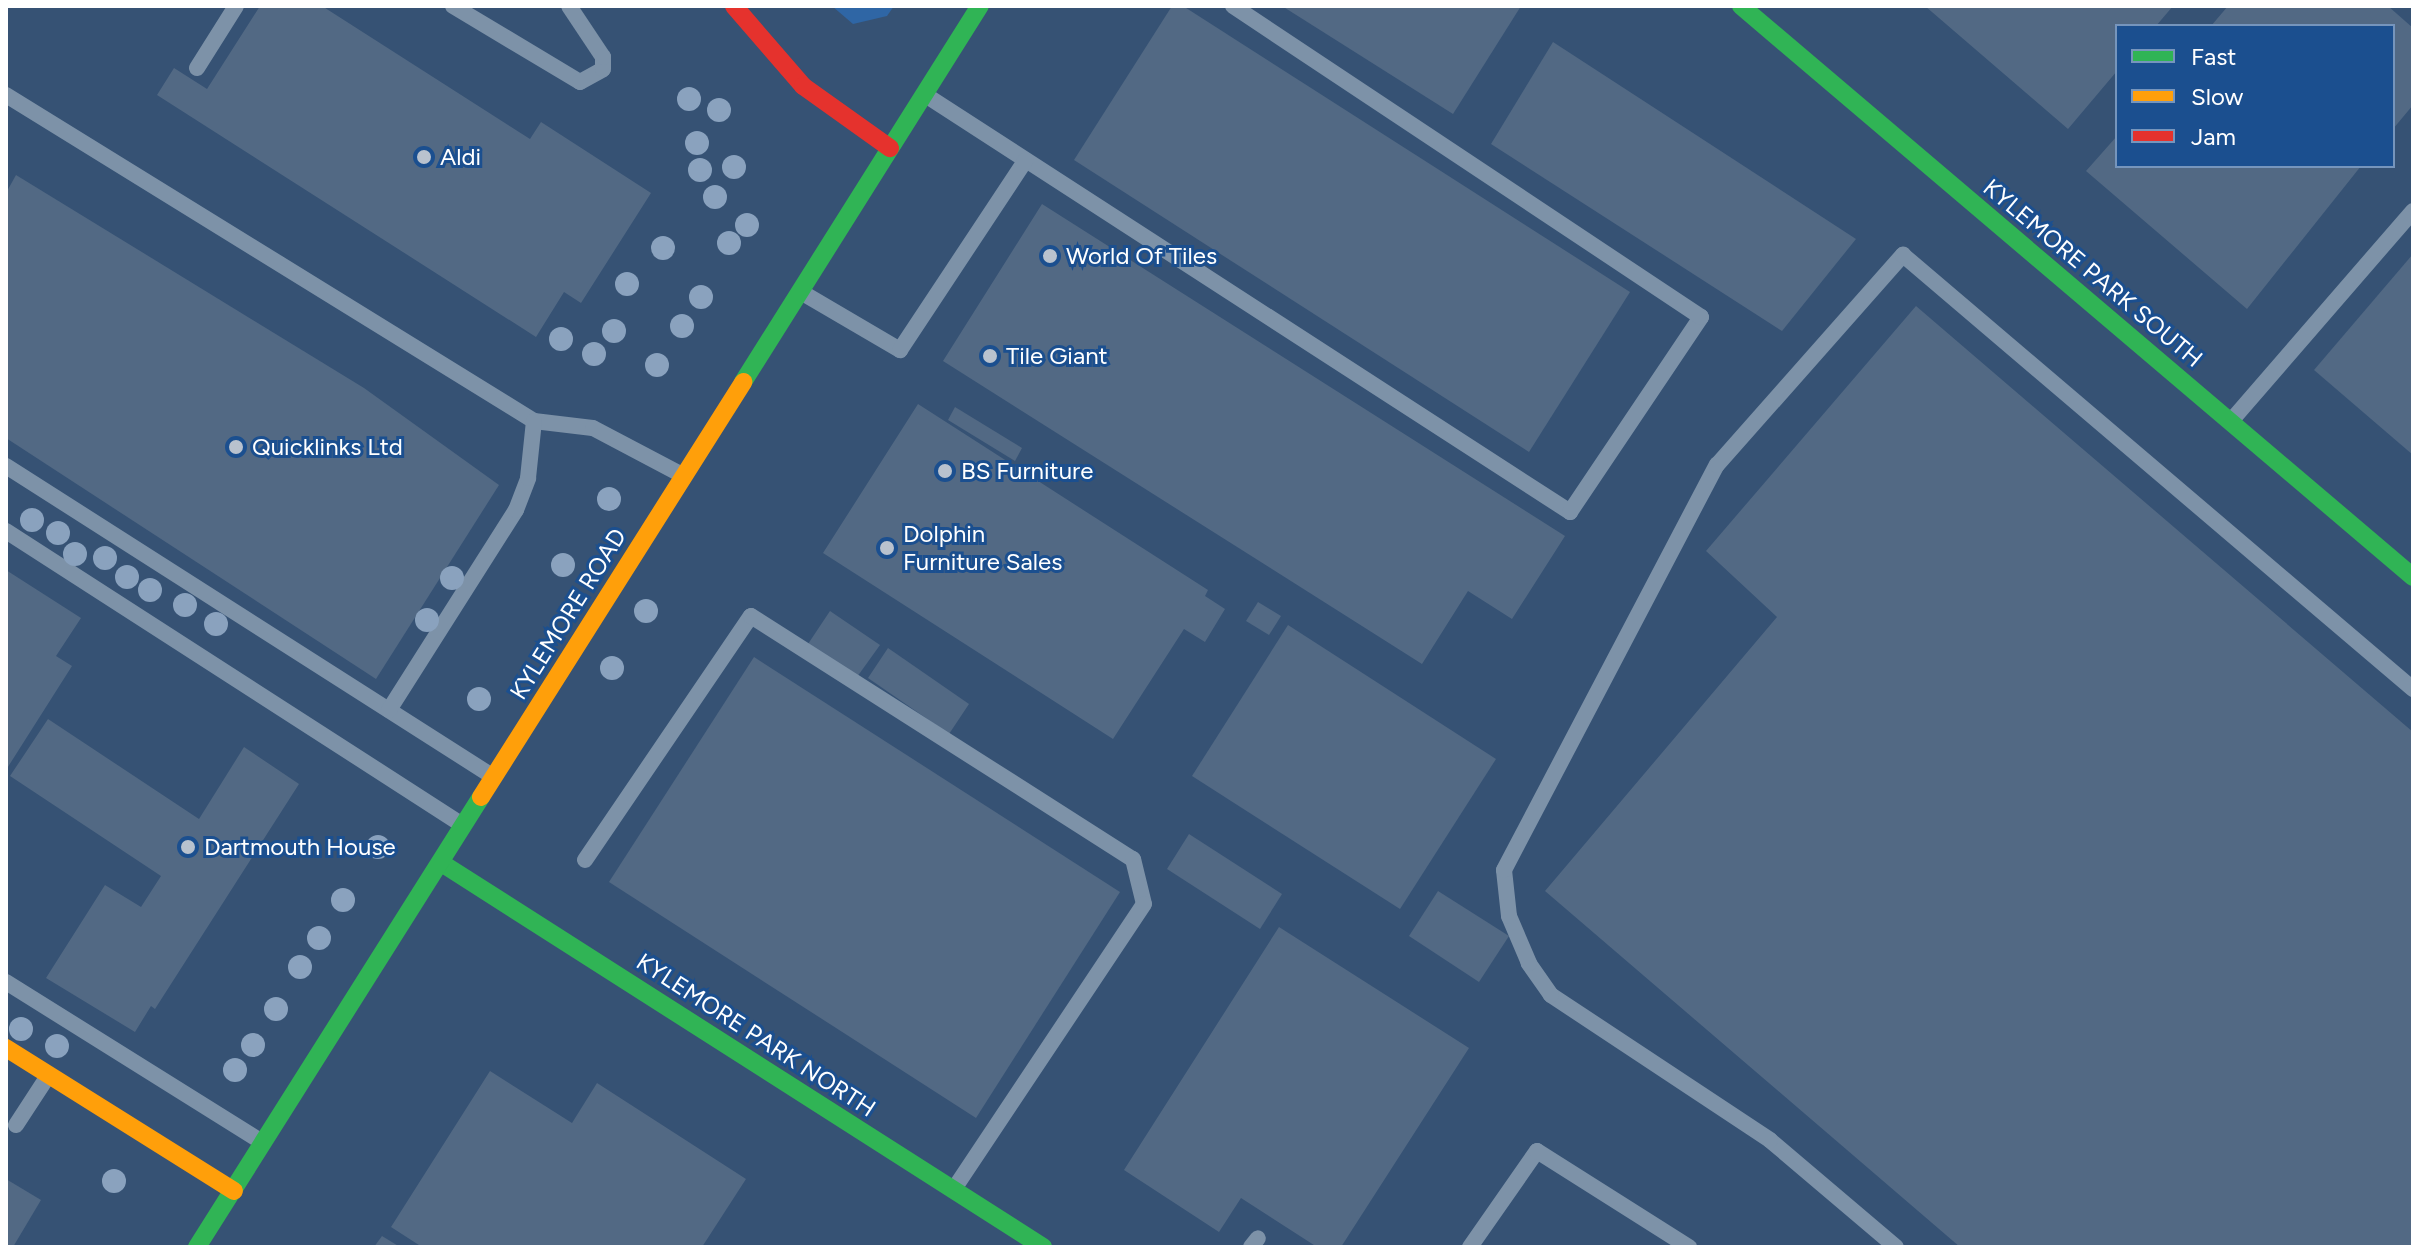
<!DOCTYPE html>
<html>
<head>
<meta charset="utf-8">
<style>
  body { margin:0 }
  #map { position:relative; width:2419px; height:1253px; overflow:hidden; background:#365274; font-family:Figtree,sans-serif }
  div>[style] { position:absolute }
  .green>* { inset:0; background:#2f66a5 }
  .building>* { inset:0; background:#526984 }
  .lane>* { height:16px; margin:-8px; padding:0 8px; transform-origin:8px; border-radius:8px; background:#7d92a8 }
  .fast>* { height:18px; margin:-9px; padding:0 9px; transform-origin:9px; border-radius:9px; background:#30b455 }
  .slow>* { height:18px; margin:-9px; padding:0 9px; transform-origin:9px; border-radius:9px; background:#ff9f0a }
  .jam>* { height:18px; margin:-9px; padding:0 9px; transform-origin:9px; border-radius:9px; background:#e5322d }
  .trees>* { width:24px; height:24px; margin:-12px; border-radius:50%; background:#8aa2be }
  .dots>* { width:22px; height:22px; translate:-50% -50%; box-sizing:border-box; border:4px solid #1b4f8f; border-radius:50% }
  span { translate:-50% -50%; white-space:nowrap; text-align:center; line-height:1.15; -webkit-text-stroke:6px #1b4f8f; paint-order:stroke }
  .poi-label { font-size:24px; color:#fff }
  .left { translate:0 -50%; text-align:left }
  .street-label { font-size:24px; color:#fff }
  .frame { position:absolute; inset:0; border:8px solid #fff; pointer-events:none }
  .legend { position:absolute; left:2115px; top:24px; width:280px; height:144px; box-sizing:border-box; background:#1b4f8f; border:2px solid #7695bc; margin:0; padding:10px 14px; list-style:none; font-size:24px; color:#fff }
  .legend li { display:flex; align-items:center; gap:16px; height:40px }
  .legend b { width:40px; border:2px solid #7695bc }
</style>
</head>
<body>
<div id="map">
  <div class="green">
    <i style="clip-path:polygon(832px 6px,894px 6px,887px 16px,853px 24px)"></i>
  </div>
  <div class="building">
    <i style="clip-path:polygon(260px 6px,322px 6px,530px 139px,541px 122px,651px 193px,581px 303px,564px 292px,536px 337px,157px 95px,174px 68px,207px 89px)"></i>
    <i style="clip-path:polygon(1172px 6px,1183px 6px,1630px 292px,1529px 452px,1074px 160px)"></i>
    <i style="clip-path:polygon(1282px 6px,1521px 6px,1453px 114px)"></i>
    <i style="clip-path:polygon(1925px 6px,2173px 6px,2156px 26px,2117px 26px,2117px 71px,2068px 129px)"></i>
    <i style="clip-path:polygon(2228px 6px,2388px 6px,2413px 28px,2413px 105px,2393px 129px,2393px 26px,2211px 26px)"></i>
    <i style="clip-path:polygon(1553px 42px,1856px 239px,1782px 331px,1491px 144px)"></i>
    <i style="clip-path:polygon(2117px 136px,2117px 166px,2361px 166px,2247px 309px,2086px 171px)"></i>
    <i style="clip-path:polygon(16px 175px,364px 388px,499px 485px,376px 679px,6px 438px,6px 193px)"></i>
    <i style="clip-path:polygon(1042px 204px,1565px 536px,1512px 619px,1468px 591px,1422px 664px,943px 361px)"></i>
    <i style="clip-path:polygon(2413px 254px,2413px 455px,2314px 370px)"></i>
    <i style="clip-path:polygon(1916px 306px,2413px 732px,2413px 1247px,1960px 1247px,1545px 891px,1777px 617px,1706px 551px)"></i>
    <i style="clip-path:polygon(918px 404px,1208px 590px,1205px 596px,1225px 609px,1205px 642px,1184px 629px,1113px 739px,823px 553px)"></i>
    <i style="clip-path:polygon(955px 407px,1022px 448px,1015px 461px,948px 420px)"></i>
    <i style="clip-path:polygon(6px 570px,81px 618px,56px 656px,72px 666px,6px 770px)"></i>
    <i style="clip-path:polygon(1258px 602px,1281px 616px,1269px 635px,1246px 621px)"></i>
    <i style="clip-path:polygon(830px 611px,880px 645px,857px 677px,808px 644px)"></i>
    <i style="clip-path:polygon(1288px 625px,1496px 759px,1400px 909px,1192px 776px)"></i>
    <i style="clip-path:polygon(888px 648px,969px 704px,949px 734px,868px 678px)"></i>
    <i style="clip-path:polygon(754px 657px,1120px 892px,976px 1118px,609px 882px)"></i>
    <i style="clip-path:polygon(48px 719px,199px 819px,244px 747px,299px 784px,155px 1009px,151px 1006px,135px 1032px,46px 978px,105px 885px,141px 907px,161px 876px,10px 776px)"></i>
    <i style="clip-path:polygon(1189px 834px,1282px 894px,1260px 929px,1167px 869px)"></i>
    <i style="clip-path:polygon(1438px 891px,1509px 936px,1479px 982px,1409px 936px)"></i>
    <i style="clip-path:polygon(1279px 927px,1469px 1048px,1341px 1247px,1317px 1247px,1241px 1198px,1219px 1232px,1124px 1170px)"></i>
    <i style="clip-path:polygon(490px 1071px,572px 1123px,597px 1083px,746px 1179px,702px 1247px,422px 1247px,391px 1227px)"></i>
    <i style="clip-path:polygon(6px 1179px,41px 1200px,13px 1247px,6px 1247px)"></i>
    <i style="clip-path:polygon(382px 1236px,400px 1247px,374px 1247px)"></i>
  </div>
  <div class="lane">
    <i style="left:453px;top:6px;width:148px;rotate:30.9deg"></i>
    <i style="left:580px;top:82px;width:26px;rotate:-29deg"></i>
    <i style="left:603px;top:69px;width:12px;rotate:-90deg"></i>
    <i style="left:603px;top:57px;width:61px;rotate:-123.7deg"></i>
    <i style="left:197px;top:68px;width:73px;rotate:-57.8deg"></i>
    <i style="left:6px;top:95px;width:621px;rotate:31.69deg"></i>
    <i style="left:534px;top:421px;width:59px;rotate:6.8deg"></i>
    <i style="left:593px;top:428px;width:101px;rotate:27.8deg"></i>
    <i style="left:927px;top:96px;width:766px;rotate:32.9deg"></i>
    <i style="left:1570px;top:512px;width:235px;rotate:-56.1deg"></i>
    <i style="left:1701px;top:317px;width:562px;rotate:-146.39deg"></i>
    <i style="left:801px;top:292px;width:115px;rotate:30.4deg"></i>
    <i style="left:900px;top:350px;width:227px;rotate:-56.5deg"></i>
    <i style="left:2231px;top:421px;width:278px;rotate:-49.1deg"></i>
    <i style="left:6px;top:466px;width:576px;rotate:32.53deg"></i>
    <i style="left:6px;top:531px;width:541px;rotate:32.78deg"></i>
    <i style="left:389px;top:710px;width:237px;rotate:-57.6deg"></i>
    <i style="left:516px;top:510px;width:34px;rotate:-69deg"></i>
    <i style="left:528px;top:478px;width:57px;rotate:-84deg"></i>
    <i style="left:585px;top:860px;width:295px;rotate:-55.8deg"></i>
    <i style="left:751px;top:616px;width:453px;rotate:32.5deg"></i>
    <i style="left:1133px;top:859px;width:46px;rotate:76.3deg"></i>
    <i style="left:1144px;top:904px;width:343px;rotate:123.7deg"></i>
    <i style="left:6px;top:982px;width:300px;rotate:32deg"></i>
    <i style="left:16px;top:1125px;width:59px;rotate:-56.9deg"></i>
    <i style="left:1251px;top:1247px;width:11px;rotate:-52deg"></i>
    <i style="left:1470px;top:1247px;width:117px;rotate:-55.1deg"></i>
    <i style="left:1537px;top:1151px;width:180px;rotate:32.3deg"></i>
    <i style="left:1896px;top:1247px;width:165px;rotate:-139.7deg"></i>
    <i style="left:1770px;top:1140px;width:263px;rotate:-146.5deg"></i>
    <i style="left:1551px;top:995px;width:39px;rotate:-125deg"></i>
    <i style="left:1529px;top:963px;width:51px;rotate:-113.1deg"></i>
    <i style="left:1509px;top:916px;width:46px;rotate:-96.2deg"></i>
    <i style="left:1504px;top:870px;width:458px;rotate:-62.3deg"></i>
    <i style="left:1717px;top:465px;width:281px;rotate:-48.5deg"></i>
    <i style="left:1903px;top:255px;width:670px;rotate:40.4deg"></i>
  </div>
  <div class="fast">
    <i style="left:1741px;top:6px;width:882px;rotate:40.35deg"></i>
    <i style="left:743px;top:382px;width:444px;rotate:-57.8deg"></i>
    <i style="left:443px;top:864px;width:712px;rotate:32.55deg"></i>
    <i style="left:197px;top:1247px;width:532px;rotate:-57.74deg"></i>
  </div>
  <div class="slow">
    <i style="left:481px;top:797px;width:491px;rotate:-57.7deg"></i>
    <i style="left:6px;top:1048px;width:269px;rotate:32.1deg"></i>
  </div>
  <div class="jam">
    <i style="left:734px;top:6px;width:106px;rotate:49.2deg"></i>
    <i style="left:803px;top:86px;width:107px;rotate:35.5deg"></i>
  </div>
  <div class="trees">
    <i style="left:689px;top:99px"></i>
    <i style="left:719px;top:110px"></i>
    <i style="left:697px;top:143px"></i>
    <i style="left:734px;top:167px"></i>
    <i style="left:700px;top:170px"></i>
    <i style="left:715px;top:197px"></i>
    <i style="left:747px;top:225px"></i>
    <i style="left:729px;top:243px"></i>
    <i style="left:663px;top:248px"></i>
    <i style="left:627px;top:284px"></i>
    <i style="left:701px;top:297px"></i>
    <i style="left:682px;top:326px"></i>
    <i style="left:614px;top:331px"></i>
    <i style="left:561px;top:339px"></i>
    <i style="left:594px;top:354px"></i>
    <i style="left:657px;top:365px"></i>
    <i style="left:609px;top:499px"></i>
    <i style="left:32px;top:520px"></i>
    <i style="left:58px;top:533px"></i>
    <i style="left:75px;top:554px"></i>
    <i style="left:105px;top:558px"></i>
    <i style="left:563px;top:565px"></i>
    <i style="left:127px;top:577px"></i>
    <i style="left:452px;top:578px"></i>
    <i style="left:150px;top:590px"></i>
    <i style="left:185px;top:605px"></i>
    <i style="left:646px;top:611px"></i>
    <i style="left:427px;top:620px"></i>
    <i style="left:216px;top:624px"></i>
    <i style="left:612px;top:668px"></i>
    <i style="left:479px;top:699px"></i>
    <i style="left:378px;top:847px"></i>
    <i style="left:343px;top:900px"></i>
    <i style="left:319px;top:938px"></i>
    <i style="left:300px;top:967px"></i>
    <i style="left:276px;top:1009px"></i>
    <i style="left:21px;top:1029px"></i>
    <i style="left:253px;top:1045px"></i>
    <i style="left:57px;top:1046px"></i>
    <i style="left:235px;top:1070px"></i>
    <i style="left:114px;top:1181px"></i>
  </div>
  <div class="dots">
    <i style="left:424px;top:157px;background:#b9c2ce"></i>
    <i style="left:1050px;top:256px;background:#b9c2ce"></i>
    <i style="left:990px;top:356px;background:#b9c2ce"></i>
    <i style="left:236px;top:447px;background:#b9c2ce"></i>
    <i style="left:945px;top:471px;background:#b9c2ce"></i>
    <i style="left:887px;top:548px;background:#b9c2ce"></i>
    <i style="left:188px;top:847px;background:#b9c2ce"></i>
  </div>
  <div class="poi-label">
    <span class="left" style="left:440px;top:157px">Aldi</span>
    <span class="left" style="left:1066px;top:256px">World Of Tiles</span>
    <span class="left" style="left:1006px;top:356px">Tile Giant</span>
    <span class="left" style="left:252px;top:447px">Quicklinks Ltd</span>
    <span class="left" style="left:961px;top:471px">BS Furniture</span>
    <span class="left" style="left:903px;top:548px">Dolphin<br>Furniture Sales</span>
    <span class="left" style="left:204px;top:847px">Dartmouth House</span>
  </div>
  <div class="street-label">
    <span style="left:2093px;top:273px;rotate:40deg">KYLEMORE PARK SOUTH</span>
    <span style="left:568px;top:614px;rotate:-58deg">KYLEMORE ROAD</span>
    <span style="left:756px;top:1035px;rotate:33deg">KYLEMORE PARK NORTH</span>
  </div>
  <div class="frame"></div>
  <ul class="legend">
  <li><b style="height:10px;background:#30b455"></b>Fast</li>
  <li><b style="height:10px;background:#ff9f0a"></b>Slow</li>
  <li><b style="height:10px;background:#e5322d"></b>Jam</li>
  </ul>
</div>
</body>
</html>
